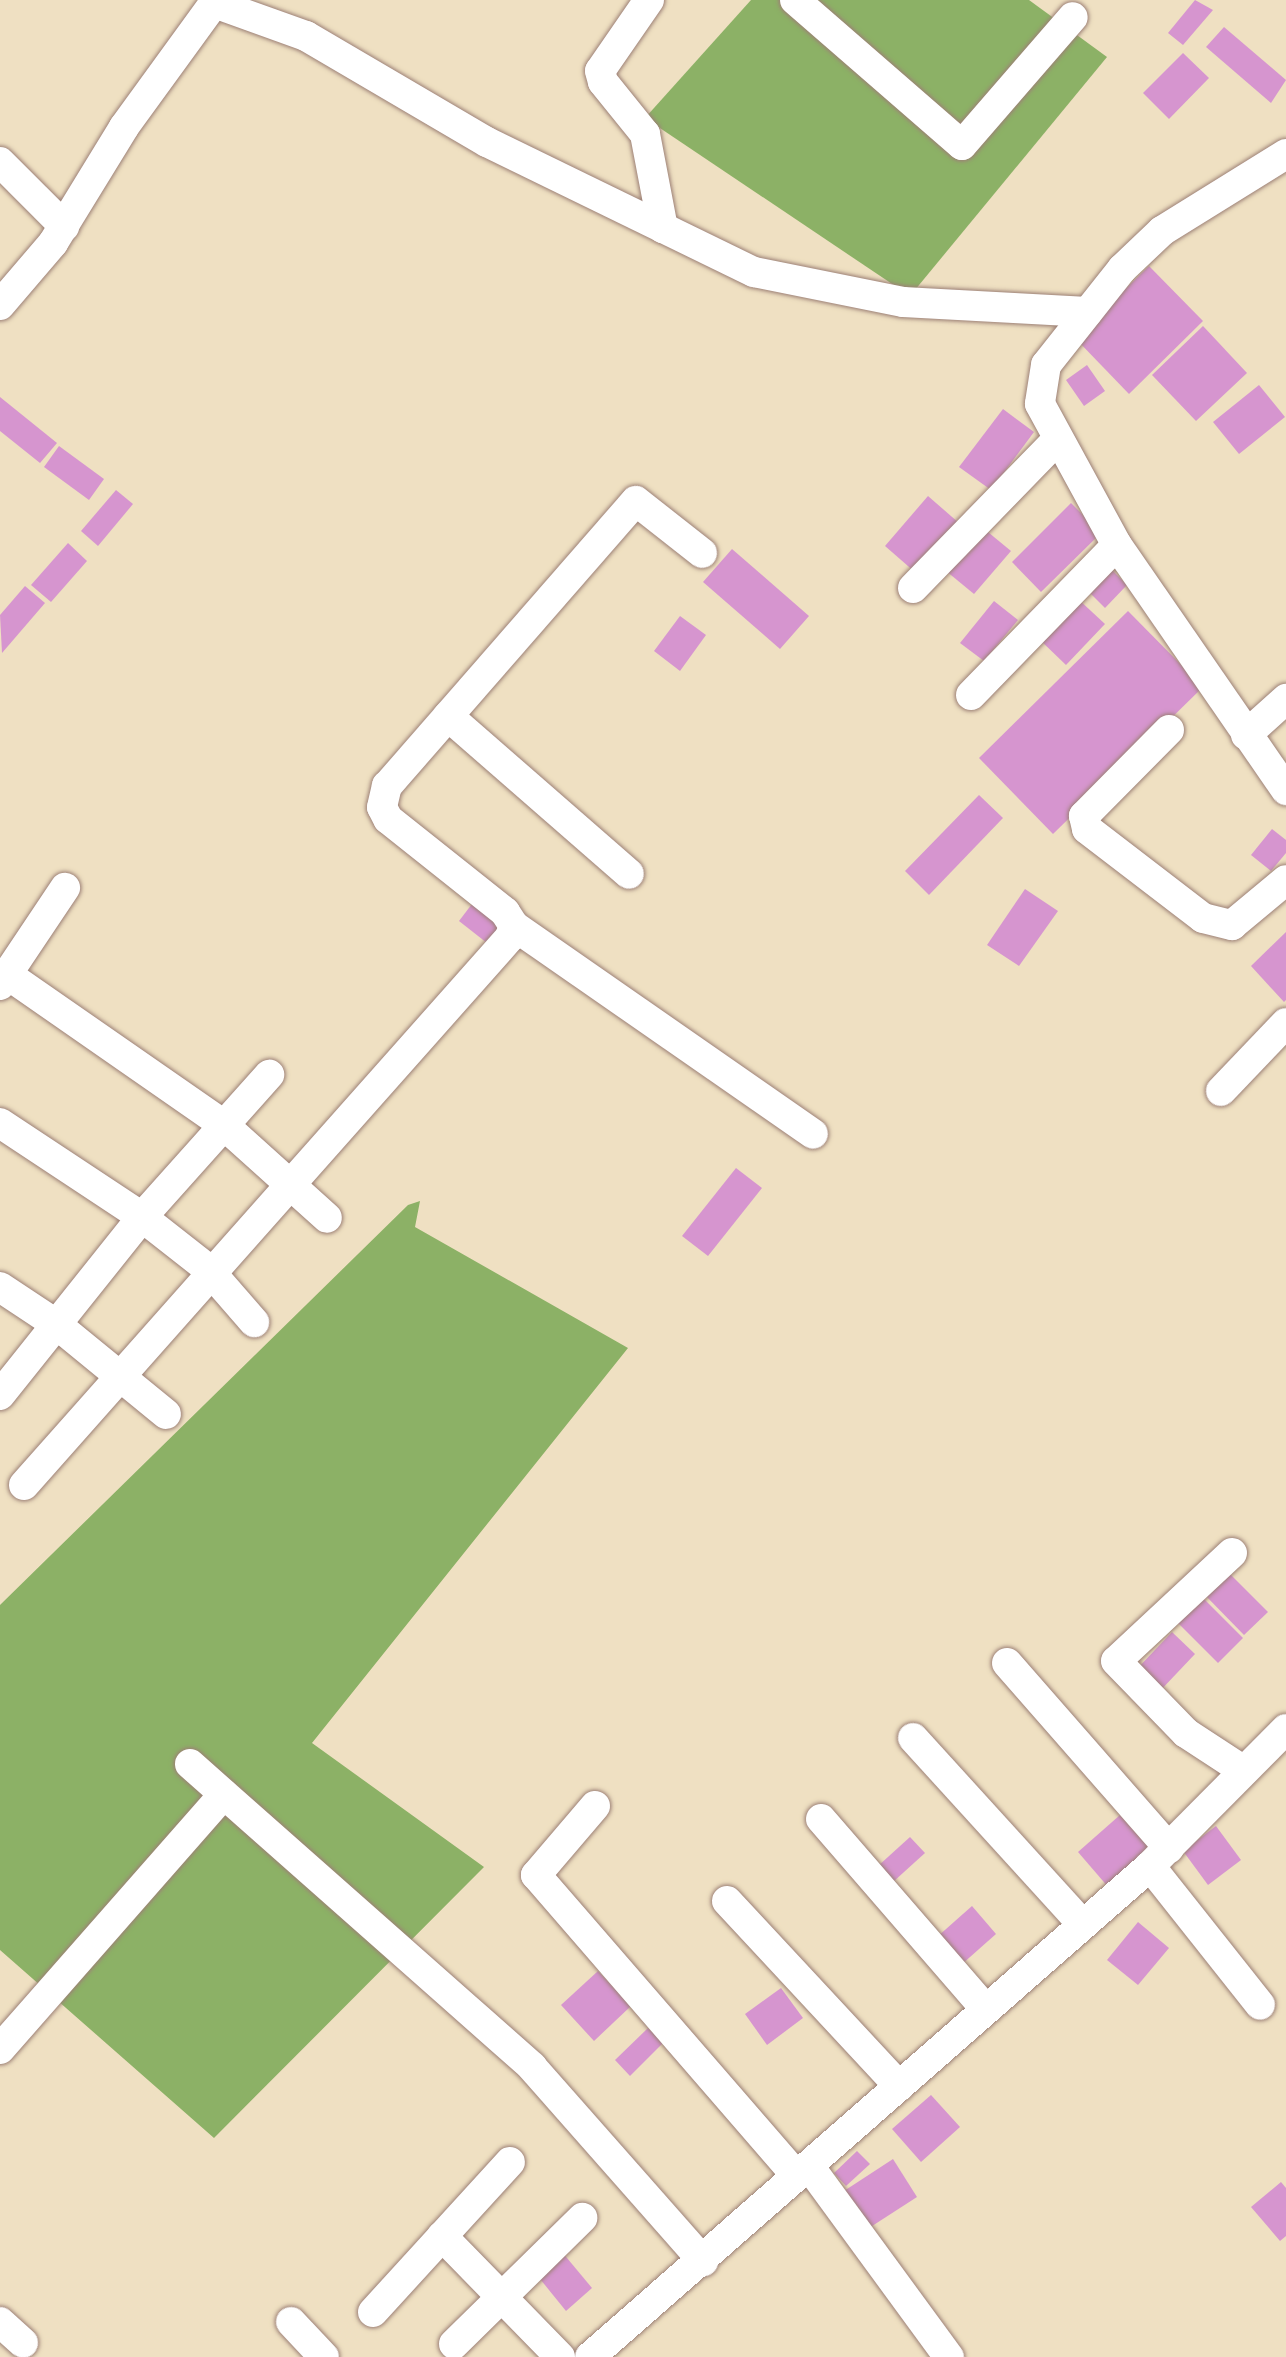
<!DOCTYPE html>
<html>
<head>
<meta charset="utf-8">
<style>
  body { margin:0 }
  #map { position:relative; width:1286px; height:2357px; overflow:hidden; background:#efe0c2; font-family:"Shantell Sans",sans-serif }
  div>[style] { position:absolute }
  .forest>* { inset:0; background:#8cb166 }
  .building>* { inset:0; background:#d695cf }
  .roads { filter:drop-shadow(0 0 2px #9c8076) drop-shadow(0 0 2px #9c8076) }
  .minor>* { height:30px; margin:-15px; padding:0 15px; transform-origin:15px; border-radius:15px; background:#fff }
  span { translate:-50% -50%; white-space:nowrap; text-align:center; line-height:1.15; -webkit-text-stroke:6px #f6f6f2; paint-order:stroke }
</style>
</head>
<body>
<div id="map">
  <div class="forest">
    <i style="clip-path:polygon(751px 0,1029px 0,1107px 57px,910px 296px,645px 118px)"></i>
    <i style="clip-path:polygon(420px 1201px,415px 1227px,628px 1348px,312px 1743px,484px 1867px,214px 2138px,0 1950px,0 1605px,408px 1205px)"></i>
  </div>
  <div class="building">
    <i style="clip-path:polygon(1195px 0,1213px 10px,1183px 45px,1168px 33px)"></i>
    <i style="clip-path:polygon(1224px 27px,1286px 80px,1271px 103px,1206px 47px)"></i>
    <i style="clip-path:polygon(1183px 53px,1209px 78px,1169px 119px,1143px 93px)"></i>
    <i style="clip-path:polygon(1149px 266px,1203px 321px,1129px 394px,1075px 338px)"></i>
    <i style="clip-path:polygon(1203px 326px,1247px 373px,1196px 421px,1152px 375px)"></i>
    <i style="clip-path:polygon(1087px 365px,1105px 391px,1084px 406px,1066px 380px)"></i>
    <i style="clip-path:polygon(1259px 385px,1285px 417px,1239px 454px,1213px 422px)"></i>
    <i style="clip-path:polygon(0 397px,57px 443px,40px 463px,0 431px)"></i>
    <i style="clip-path:polygon(1003px 409px,1034px 432px,991px 490px,959px 467px)"></i>
    <i style="clip-path:polygon(59px 446px,104px 479px,89px 500px,44px 467px)"></i>
    <i style="clip-path:polygon(116px 490px,133px 504px,98px 546px,81px 531px)"></i>
    <i style="clip-path:polygon(928px 496px,959px 523px,916px 573px,885px 546px)"></i>
    <i style="clip-path:polygon(1071px 503px,1101px 533px,1041px 592px,1012px 562px)"></i>
    <i style="clip-path:polygon(977px 523px,1011px 551px,974px 594px,940px 566px)"></i>
    <i style="clip-path:polygon(68px 543px,87px 561px,51px 602px,31px 585px)"></i>
    <i style="clip-path:polygon(732px 549px,809px 616px,780px 649px,703px 582px)"></i>
    <i style="clip-path:polygon(1112px 570px,1127px 585px,1105px 608px,1089px 592px)"></i>
    <i style="clip-path:polygon(25px 586px,45px 603px,2px 653px,0 615px)"></i>
    <i style="clip-path:polygon(1077px 598px,1105px 624px,1066px 665px,1039px 639px)"></i>
    <i style="clip-path:polygon(994px 601px,1018px 620px,984px 661px,960px 643px)"></i>
    <i style="clip-path:polygon(1128px 611px,1203px 687px,1053px 834px,979px 758px)"></i>
    <i style="clip-path:polygon(680px 616px,706px 635px,680px 671px,654px 651px)"></i>
    <i style="clip-path:polygon(979px 795px,1003px 818px,929px 895px,905px 871px)"></i>
    <i style="clip-path:polygon(1272px 829px,1286px 840px,1286px 853px,1271px 871px,1251px 855px)"></i>
    <i style="clip-path:polygon(1025px 889px,1058px 911px,1019px 966px,987px 945px)"></i>
    <i style="clip-path:polygon(475px 900px,504px 921px,487px 943px,459px 921px)"></i>
    <i style="clip-path:polygon(1286px 932px,1286px 1000px,1284px 1002px,1251px 966px)"></i>
    <i style="clip-path:polygon(736px 1168px,762px 1188px,708px 1256px,682px 1236px)"></i>
    <i style="clip-path:polygon(1225px 1569px,1268px 1612px,1244px 1635px,1202px 1592px)"></i>
    <i style="clip-path:polygon(1200px 1595px,1243px 1638px,1218px 1663px,1175px 1620px)"></i>
    <i style="clip-path:polygon(1172px 1632px,1195px 1654px,1159px 1692px,1136px 1670px)"></i>
    <i style="clip-path:polygon(1120px 1815px,1152px 1851px,1109px 1888px,1078px 1852px)"></i>
    <i style="clip-path:polygon(1216px 1826px,1241px 1860px,1208px 1885px,1183px 1851px)"></i>
    <i style="clip-path:polygon(910px 1837px,925px 1853px,893px 1882px,878px 1866px)"></i>
    <i style="clip-path:polygon(972px 1906px,996px 1934px,961px 1965px,937px 1937px)"></i>
    <i style="clip-path:polygon(1138px 1922px,1169px 1948px,1138px 1985px,1107px 1960px)"></i>
    <i style="clip-path:polygon(598px 1971px,631px 2006px,594px 2041px,561px 2005px)"></i>
    <i style="clip-path:polygon(781px 1988px,803px 2018px,767px 2045px,745px 2014px)"></i>
    <i style="clip-path:polygon(648px 2028px,663px 2043px,630px 2076px,615px 2060px)"></i>
    <i style="clip-path:polygon(931px 2095px,960px 2127px,921px 2162px,892px 2129px)"></i>
    <i style="clip-path:polygon(857px 2151px,870px 2164px,846px 2186px,834px 2173px)"></i>
    <i style="clip-path:polygon(893px 2159px,917px 2197px,869px 2228px,844px 2191px)"></i>
    <i style="clip-path:polygon(1281px 2182px,1286px 2188px,1286px 2236px,1280px 2241px,1251px 2207px)"></i>
    <i style="clip-path:polygon(562px 2252px,592px 2288px,566px 2311px,536px 2274px)"></i>
  </div>
  <div class="roads">
    <div class="minor">
      <i style="left:649px;top:0;width:86px;rotate:124.6deg"></i>
      <i style="left:600px;top:71px;width:11px;rotate:75deg"></i>
      <i style="left:603px;top:82px;width:67px;rotate:51.1deg"></i>
      <i style="left:645px;top:134px;width:96px;rotate:79.2deg"></i>
      <i style="left:795px;top:0;width:221px;rotate:41deg"></i>
      <i style="left:962px;top:145px;width:169px;rotate:-49.1deg"></i>
      <i style="left:1286px;top:154px;width:146px;rotate:148.2deg"></i>
      <i style="left:1162px;top:231px;width:55px;rotate:136.5deg"></i>
      <i style="left:1122px;top:269px;width:122px;rotate:128.4deg"></i>
      <i style="left:1046px;top:365px;width:39px;rotate:99deg"></i>
      <i style="left:1040px;top:404px;width:161px;rotate:61.4deg"></i>
      <i style="left:1117px;top:545px;width:298px;rotate:55.4deg"></i>
      <i style="left:0;top:162px;width:91px;rotate:45deg"></i>
      <i style="left:0;top:305px;width:82px;rotate:-49.5deg"></i>
      <i style="left:53px;top:243px;width:136px;rotate:-58.5deg"></i>
      <i style="left:124px;top:127px;width:153px;rotate:-54deg"></i>
      <i style="left:214px;top:3px;width:98px;rotate:19.7deg"></i>
      <i style="left:306px;top:36px;width:210px;rotate:30.4deg"></i>
      <i style="left:487px;top:142px;width:297px;rotate:26deg"></i>
      <i style="left:754px;top:272px;width:152px;rotate:11.4deg"></i>
      <i style="left:903px;top:302px;width:185px;rotate:3.1deg"></i>
      <i style="left:913px;top:588px;width:208px;rotate:-45.8deg"></i>
      <i style="left:971px;top:695px;width:209px;rotate:-45.8deg"></i>
      <i style="left:448px;top:716px;width:240px;rotate:41.1deg"></i>
      <i style="left:1169px;top:730px;width:121px;rotate:134.7deg"></i>
      <i style="left:1084px;top:816px;width:13px;rotate:77deg"></i>
      <i style="left:1087px;top:829px;width:146px;rotate:37.5deg"></i>
      <i style="left:1203px;top:918px;width:30px;rotate:14deg"></i>
      <i style="left:1232px;top:925px;width:70px;rotate:-39.8deg"></i>
      <i style="left:1246px;top:735px;width:54px;rotate:-42deg"></i>
      <i style="left:514px;top:926px;width:364px;rotate:34.8deg"></i>
      <i style="left:8px;top:975px;width:264px;rotate:34.8deg"></i>
      <i style="left:225px;top:1126px;width:137px;rotate:42deg"></i>
      <i style="left:0;top:985px;width:117px;rotate:-56.2deg"></i>
      <i style="left:1221px;top:1091px;width:94px;rotate:-46.3deg"></i>
      <i style="left:0;top:1123px;width:170px;rotate:33.5deg"></i>
      <i style="left:142px;top:1217px;width:83px;rotate:38.1deg"></i>
      <i style="left:207px;top:1268px;width:72px;rotate:49deg"></i>
      <i style="left:0;top:1287px;width:67px;rotate:33.5deg"></i>
      <i style="left:56px;top:1324px;width:142px;rotate:39.3deg"></i>
      <i style="left:0;top:1395px;width:228px;rotate:-51.4deg"></i>
      <i style="left:142px;top:1217px;width:191px;rotate:-48.2deg"></i>
      <i style="left:24px;top:1485px;width:732px;rotate:-48.43deg"></i>
      <i style="left:510px;top:937px;width:12px;rotate:-70deg"></i>
      <i style="left:514px;top:926px;width:17px;rotate:-123deg"></i>
      <i style="left:505px;top:912px;width:149px;rotate:-141.5deg"></i>
      <i style="left:388px;top:819px;width:13px;rotate:-117deg"></i>
      <i style="left:382px;top:807px;width:22px;rotate:-77deg"></i>
      <i style="left:387px;top:786px;width:378px;rotate:-48.9deg"></i>
      <i style="left:636px;top:501px;width:84px;rotate:38.2deg"></i>
      <i style="left:1232px;top:1553px;width:158px;rotate:137deg"></i>
      <i style="left:1116px;top:1661px;width:100px;rotate:45.8deg"></i>
      <i style="left:1186px;top:1733px;width:69px;rotate:33.2deg"></i>
      <i style="left:1007px;top:1663px;width:246px;rotate:48.8deg"></i>
      <i style="left:913px;top:1738px;width:251px;rotate:47.7deg"></i>
      <i style="left:190px;top:1764px;width:457px;rotate:41.5deg"></i>
      <i style="left:532px;top:2067px;width:259px;rotate:48.6deg"></i>
      <i style="left:595px;top:1806px;width:91px;rotate:130.5deg"></i>
      <i style="left:536px;top:1875px;width:398px;rotate:49.1deg"></i>
      <i style="left:821px;top:1819px;width:250px;rotate:49.1deg"></i>
      <i style="left:1150px;top:1866px;width:177px;rotate:51.6deg"></i>
      <i style="left:727px;top:1901px;width:253px;rotate:47.1deg"></i>
      <i style="left:0;top:2049px;width:339px;rotate:-48.7deg"></i>
      <i style="left:809px;top:2166px;width:237px;rotate:53.8deg"></i>
      <i style="left:442px;top:2236px;width:169px;rotate:45.7deg"></i>
      <i style="left:373px;top:2312px;width:203px;rotate:-47.6deg"></i>
      <i style="left:0;top:2322px;width:31px;rotate:42deg"></i>
      <i style="left:291px;top:2322px;width:48px;rotate:46.7deg"></i>
      <i style="left:454px;top:2344px;width:180px;rotate:-44.5deg"></i>
      <i style="left:590px;top:2357px;width:745px;rotate:-41.24deg"></i>
      <i style="left:1150px;top:1866px;width:193px;rotate:-45.2deg"></i>
    </div>
  </div>
</div>
</body>
</html>
